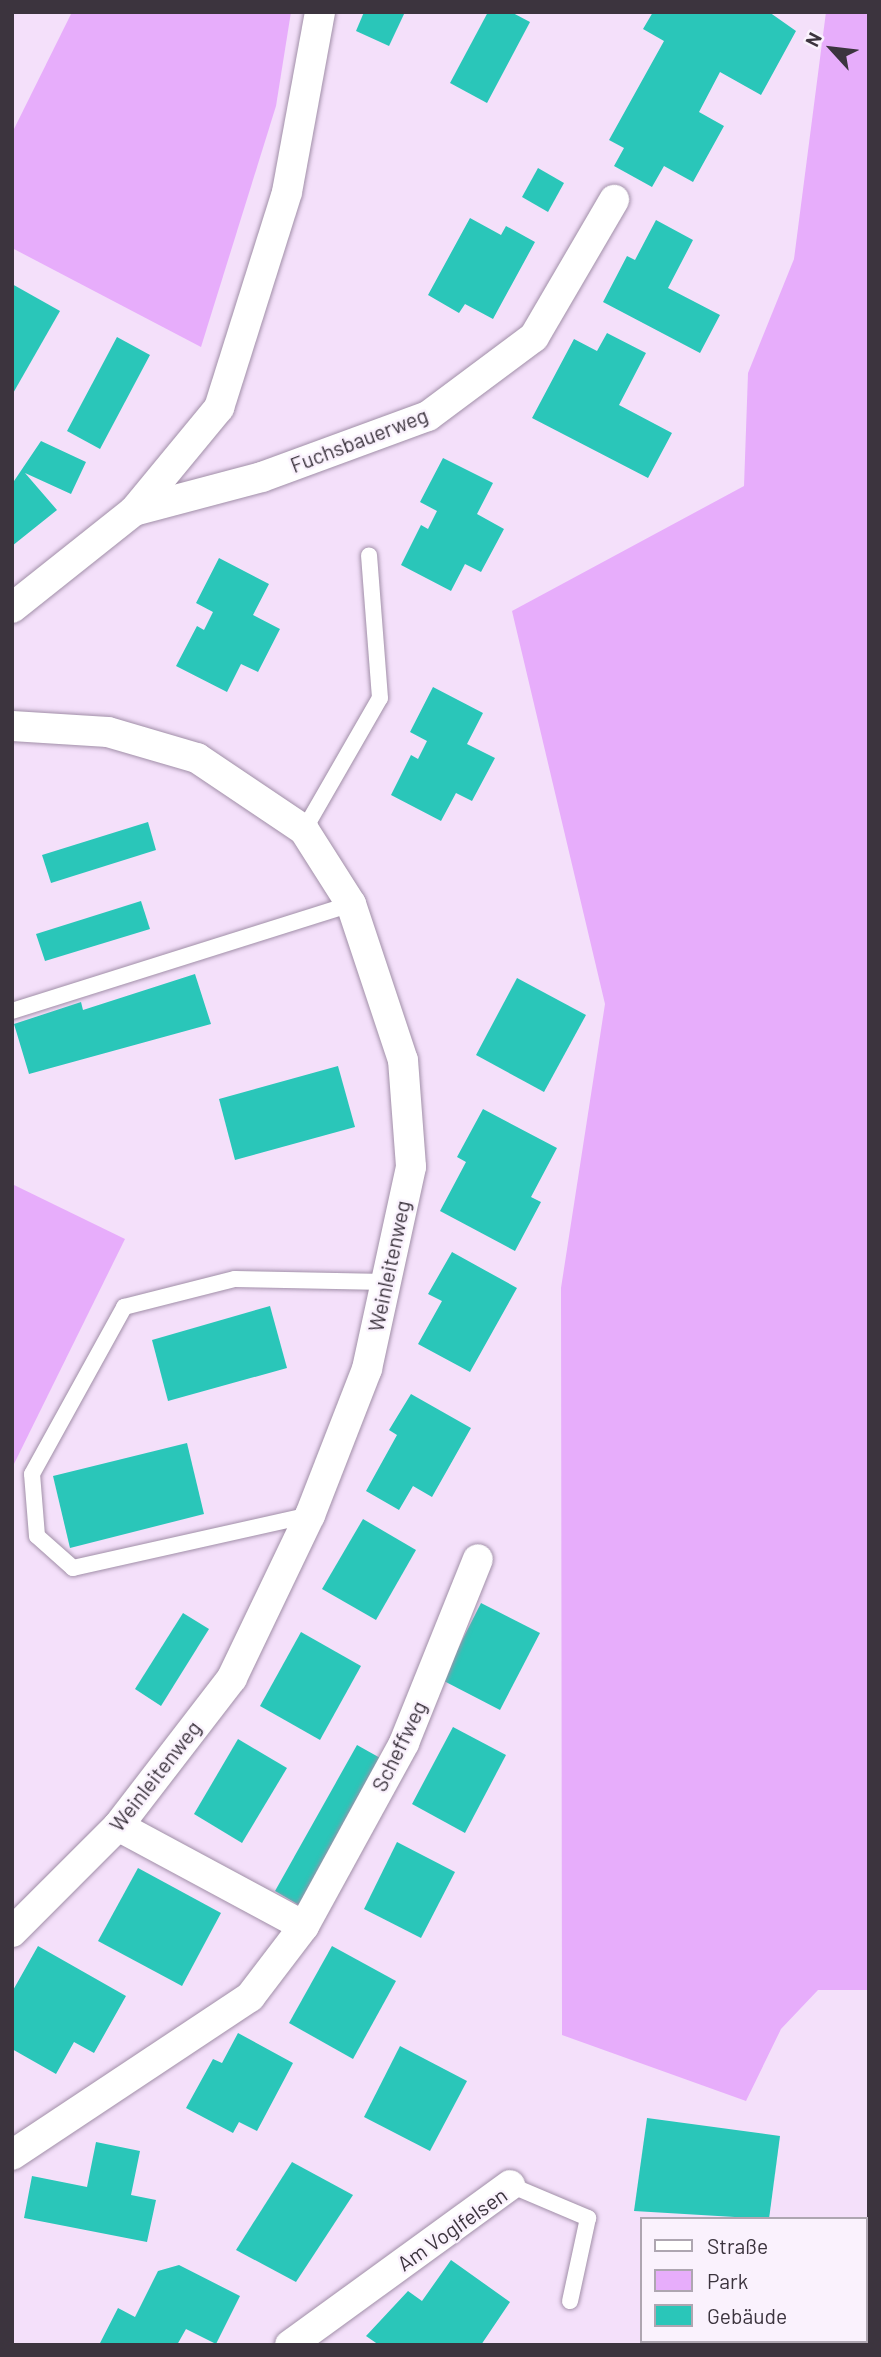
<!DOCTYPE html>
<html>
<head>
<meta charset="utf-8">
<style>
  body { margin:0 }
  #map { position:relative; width:881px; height:2357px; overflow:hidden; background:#f4e0fa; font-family:Barlow,sans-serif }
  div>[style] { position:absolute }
  .green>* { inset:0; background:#e7adfb }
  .building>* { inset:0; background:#2ac6b9 }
  .roads { filter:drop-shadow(0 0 2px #a18fa8) drop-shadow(0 0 2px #a18fa8) }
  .service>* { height:16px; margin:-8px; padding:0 8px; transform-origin:8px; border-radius:8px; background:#fff }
  .minor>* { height:30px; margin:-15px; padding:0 15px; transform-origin:15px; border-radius:15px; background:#fff }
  span { translate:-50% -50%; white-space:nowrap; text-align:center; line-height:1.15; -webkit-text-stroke:5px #faf2fd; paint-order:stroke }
  .street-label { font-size:21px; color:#3c343e }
  .frame { position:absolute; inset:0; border:14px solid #3c343e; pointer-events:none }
  .legend { position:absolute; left:640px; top:2217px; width:228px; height:126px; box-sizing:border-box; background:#faf2fd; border:2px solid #aea6b1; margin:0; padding:9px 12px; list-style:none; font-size:21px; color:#3c343e }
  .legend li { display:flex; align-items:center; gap:14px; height:35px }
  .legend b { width:35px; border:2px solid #aea6b1 }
  .north { position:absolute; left:797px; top:14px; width:70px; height:70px; -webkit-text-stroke:5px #faf2fd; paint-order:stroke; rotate:297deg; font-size:19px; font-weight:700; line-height:28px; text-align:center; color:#3c343e }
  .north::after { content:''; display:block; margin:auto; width:24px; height:32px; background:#3c343e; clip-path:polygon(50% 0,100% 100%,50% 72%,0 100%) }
</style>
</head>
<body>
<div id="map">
  <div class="green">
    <i style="clip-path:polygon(72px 12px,291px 12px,276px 106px,201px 347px,12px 248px,12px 133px)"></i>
    <i style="clip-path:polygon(826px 12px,869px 12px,869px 1990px,818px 1990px,781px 2029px,746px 2101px,562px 2035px,561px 1288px,605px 1004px,512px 611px,744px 486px,748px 373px,794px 259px)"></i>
    <i style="clip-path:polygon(12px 1184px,125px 1239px,12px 1468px)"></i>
  </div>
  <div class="building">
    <i style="clip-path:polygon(364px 12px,405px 12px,389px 46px,356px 31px)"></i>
    <i style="clip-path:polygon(488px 12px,511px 12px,530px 22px,487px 103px,450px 83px)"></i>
    <i style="clip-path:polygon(653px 12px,769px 12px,796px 31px,761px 95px,720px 72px,699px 112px,724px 126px,693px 182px,664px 166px,652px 187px,614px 166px,624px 148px,609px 140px,664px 41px,643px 29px)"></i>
    <i style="clip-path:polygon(538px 168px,564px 183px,548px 212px,522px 197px)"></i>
    <i style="clip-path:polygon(470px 218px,501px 235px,506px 226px,535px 242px,493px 319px,465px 304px,459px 313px,428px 295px)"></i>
    <i style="clip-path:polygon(656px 220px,693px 240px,668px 288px,720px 315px,700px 353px,603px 302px,627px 256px,635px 260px)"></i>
    <i style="clip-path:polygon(12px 284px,60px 311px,12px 395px)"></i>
    <i style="clip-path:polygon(607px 333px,646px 353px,619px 405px,672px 433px,648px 478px,532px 418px,574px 339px,597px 351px)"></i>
    <i style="clip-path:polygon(117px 337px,150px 355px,100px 449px,67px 431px)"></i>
    <i style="clip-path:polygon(41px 441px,86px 462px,71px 494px,25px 473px,57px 510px,12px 546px,12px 484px)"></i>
    <i style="clip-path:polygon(443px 458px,493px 483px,477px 514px,504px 529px,481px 572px,465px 564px,451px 591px,401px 565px,421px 525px,428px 529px,437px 511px,420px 502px)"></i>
    <i style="clip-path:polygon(219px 558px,269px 584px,253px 615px,280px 629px,258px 672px,241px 664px,227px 692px,176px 666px,197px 626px,204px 630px,213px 612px,196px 603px)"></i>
    <i style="clip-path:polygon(433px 687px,483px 713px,467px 744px,495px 758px,472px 801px,456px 793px,441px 821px,391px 795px,411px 755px,418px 759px,427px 741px,410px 732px)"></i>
    <i style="clip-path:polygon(148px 822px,156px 850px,51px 883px,42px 855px)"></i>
    <i style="clip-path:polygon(141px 901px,150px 929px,45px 961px,36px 934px)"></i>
    <i style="clip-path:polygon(195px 974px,211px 1024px,29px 1074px,14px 1024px,81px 1002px,83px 1010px)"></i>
    <i style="clip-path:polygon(517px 978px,586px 1015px,544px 1092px,476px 1055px)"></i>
    <i style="clip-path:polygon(338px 1066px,355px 1127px,235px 1160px,219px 1099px)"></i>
    <i style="clip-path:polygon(483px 1109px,557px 1148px,531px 1197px,541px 1202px,515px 1251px,440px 1211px,466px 1162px,457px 1157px)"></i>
    <i style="clip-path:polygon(452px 1252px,517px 1288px,470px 1372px,418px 1344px,442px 1301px,428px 1294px)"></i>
    <i style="clip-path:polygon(270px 1306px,287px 1368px,168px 1401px,152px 1340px)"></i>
    <i style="clip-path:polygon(411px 1394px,471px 1428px,432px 1497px,413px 1486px,399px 1510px,366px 1491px,397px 1435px,389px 1430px)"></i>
    <i style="clip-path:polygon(187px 1443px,204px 1514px,70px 1548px,53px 1476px)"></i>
    <i style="clip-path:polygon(363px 1519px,416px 1550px,376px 1620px,322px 1589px)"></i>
    <i style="clip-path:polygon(481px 1603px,540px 1633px,500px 1710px,442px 1680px)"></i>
    <i style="clip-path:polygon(183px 1613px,209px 1629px,161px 1706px,135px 1689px)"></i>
    <i style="clip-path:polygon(301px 1632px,361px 1666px,320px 1740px,260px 1706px)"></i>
    <i style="clip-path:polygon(453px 1727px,506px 1755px,465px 1833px,412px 1804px)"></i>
    <i style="clip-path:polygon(238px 1739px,287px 1768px,242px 1843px,194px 1814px)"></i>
    <i style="clip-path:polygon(357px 1745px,382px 1759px,299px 1905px,275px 1891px)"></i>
    <i style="clip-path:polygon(397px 1842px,455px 1872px,421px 1938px,364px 1909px)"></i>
    <i style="clip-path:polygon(138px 1868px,221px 1913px,182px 1986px,98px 1941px)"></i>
    <i style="clip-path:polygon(38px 1946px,126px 1996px,94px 2053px,74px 2042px,56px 2074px,12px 2049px,12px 1992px)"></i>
    <i style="clip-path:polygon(332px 1946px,396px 1981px,353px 2059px,289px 2023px)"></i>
    <i style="clip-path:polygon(238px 2033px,293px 2063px,257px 2131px,239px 2122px,233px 2133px,186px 2108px,213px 2059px,222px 2063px)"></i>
    <i style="clip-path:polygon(400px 2046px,467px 2081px,430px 2151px,364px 2117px)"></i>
    <i style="clip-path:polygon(647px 2118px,780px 2136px,769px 2219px,634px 2211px)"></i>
    <i style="clip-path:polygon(96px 2142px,140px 2151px,131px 2195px,156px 2200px,147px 2242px,24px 2218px,32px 2176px,87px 2187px)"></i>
    <i style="clip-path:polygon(292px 2162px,353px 2195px,296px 2282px,236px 2250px)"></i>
    <i style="clip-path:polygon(451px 2260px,510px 2302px,481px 2345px,379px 2345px,366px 2336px,408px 2291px,422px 2301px)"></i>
    <i style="clip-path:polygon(179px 2265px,240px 2296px,216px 2344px,186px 2329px,177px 2345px,99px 2345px,118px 2308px,135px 2317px,158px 2271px)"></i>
    <i style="clip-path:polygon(669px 2341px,720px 2341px,719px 2345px)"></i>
  </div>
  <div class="roads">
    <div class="service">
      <i style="left:304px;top:830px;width:152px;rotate:-60.1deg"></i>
      <i style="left:380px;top:698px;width:143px;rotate:-94.4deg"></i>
      <i style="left:12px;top:1011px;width:355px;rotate:-17.5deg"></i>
      <i style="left:310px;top:1515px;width:243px;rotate:167.4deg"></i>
      <i style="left:73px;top:1568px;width:48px;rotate:-138.4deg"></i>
      <i style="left:37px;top:1536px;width:62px;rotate:-94.6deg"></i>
      <i style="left:32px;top:1474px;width:191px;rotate:-61.1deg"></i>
      <i style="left:124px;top:1307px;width:114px;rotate:-14.2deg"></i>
      <i style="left:235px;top:1279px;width:151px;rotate:1.1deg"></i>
      <i style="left:510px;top:2185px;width:85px;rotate:22.9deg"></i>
      <i style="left:588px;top:2218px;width:85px;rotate:102.2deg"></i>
    </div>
    <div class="minor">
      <i style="left:134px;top:511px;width:132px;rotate:-14.9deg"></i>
      <i style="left:262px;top:477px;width:177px;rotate:-20.2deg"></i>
      <i style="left:428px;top:416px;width:132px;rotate:-36.7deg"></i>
      <i style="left:534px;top:337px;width:159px;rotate:-59.7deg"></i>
      <i style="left:12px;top:608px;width:156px;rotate:-38.5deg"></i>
      <i style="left:134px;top:511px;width:134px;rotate:-50.5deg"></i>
      <i style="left:219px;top:408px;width:226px;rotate:-72.5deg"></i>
      <i style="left:287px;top:192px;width:183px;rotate:-79.6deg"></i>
      <i style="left:12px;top:726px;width:96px;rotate:3.6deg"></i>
      <i style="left:108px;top:732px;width:93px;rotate:16.3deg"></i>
      <i style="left:197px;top:758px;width:129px;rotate:33.9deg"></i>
      <i style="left:304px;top:830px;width:88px;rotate:57.6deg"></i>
      <i style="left:351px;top:904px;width:164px;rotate:71.6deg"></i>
      <i style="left:403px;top:1060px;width:107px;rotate:85.7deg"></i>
      <i style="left:411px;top:1167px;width:207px;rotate:102.3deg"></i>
      <i style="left:367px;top:1369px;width:157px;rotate:111.3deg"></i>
      <i style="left:310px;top:1515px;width:181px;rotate:115.6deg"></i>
      <i style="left:232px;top:1678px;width:187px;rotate:127.6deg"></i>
      <i style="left:118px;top:1826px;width:150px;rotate:135deg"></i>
      <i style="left:118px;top:1826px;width:211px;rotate:28.3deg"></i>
      <i style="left:12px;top:2155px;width:286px;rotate:-33.6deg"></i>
      <i style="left:250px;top:1997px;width:89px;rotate:-52.7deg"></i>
      <i style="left:304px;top:1926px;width:209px;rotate:-61.3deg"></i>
      <i style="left:404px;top:1743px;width:198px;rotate:-68.1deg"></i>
      <i style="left:290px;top:2345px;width:272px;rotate:-36deg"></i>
    </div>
  </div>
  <div class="street-label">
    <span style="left:359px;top:440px;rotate:-21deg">Fuchsbauerweg</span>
    <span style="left:389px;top:1266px;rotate:-78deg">Weinleitenweg</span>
    <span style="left:399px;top:1746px;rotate:-64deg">Scheffweg</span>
    <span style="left:155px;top:1776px;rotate:-52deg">Weinleitenweg</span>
    <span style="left:452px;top:2229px;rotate:-35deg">Am Voglfelsen</span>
  </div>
  <div class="frame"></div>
  <ul class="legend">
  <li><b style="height:9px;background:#fff"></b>Straße</li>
  <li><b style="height:19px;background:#e7adfb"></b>Park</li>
  <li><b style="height:19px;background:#2ac6b9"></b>Gebäude</li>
  </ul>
  <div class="north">N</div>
</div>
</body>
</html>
